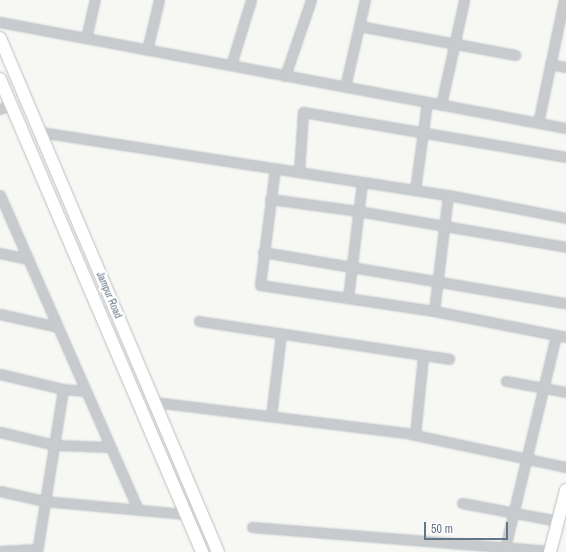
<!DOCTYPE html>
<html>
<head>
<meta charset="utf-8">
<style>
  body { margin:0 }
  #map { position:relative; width:566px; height:552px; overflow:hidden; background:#f7f8f4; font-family:"Archivo Narrow",sans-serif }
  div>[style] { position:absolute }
  .roads { filter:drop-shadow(0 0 1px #b9bec3) drop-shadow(0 0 1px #b9bec3) }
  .street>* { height:9px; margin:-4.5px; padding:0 4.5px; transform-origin:4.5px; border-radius:4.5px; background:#c7cbce }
  .secondary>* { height:12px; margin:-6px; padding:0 6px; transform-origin:6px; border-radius:6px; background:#fff }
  span { translate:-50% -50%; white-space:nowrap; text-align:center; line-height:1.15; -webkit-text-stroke:4px #fff; paint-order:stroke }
  .street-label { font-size:10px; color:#637588 }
  .scale { position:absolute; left:424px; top:522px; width:84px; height:18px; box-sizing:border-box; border:2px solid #637588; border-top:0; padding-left:5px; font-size:12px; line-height:14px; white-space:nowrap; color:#637588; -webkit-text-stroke:3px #fff; paint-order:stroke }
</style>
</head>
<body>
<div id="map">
  <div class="roads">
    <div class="street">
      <i style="left:0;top:22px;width:576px;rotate:10.61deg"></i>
      <i style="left:359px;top:26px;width:159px;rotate:10.5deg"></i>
      <i style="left:86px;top:38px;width:39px;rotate:-77deg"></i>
      <i style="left:147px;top:50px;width:51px;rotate:-76.5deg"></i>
      <i style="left:550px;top:64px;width:16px;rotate:11deg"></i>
      <i style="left:231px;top:65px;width:68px;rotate:-72.9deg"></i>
      <i style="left:285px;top:76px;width:80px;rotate:-71.1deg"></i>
      <i style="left:345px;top:87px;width:89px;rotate:-77.1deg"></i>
      <i style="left:441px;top:105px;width:107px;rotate:-77.6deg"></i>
      <i style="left:0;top:109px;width:12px;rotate:-24deg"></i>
      <i style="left:538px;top:123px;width:126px;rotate:-78.1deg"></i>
      <i style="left:40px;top:132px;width:413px;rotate:8.8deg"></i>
      <i style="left:448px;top:195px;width:120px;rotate:11deg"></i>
      <i style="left:275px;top:168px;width:118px;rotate:97.3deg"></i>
      <i style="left:260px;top:285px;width:176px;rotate:8.5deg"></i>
      <i style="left:434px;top:311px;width:135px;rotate:11.1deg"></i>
      <i style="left:299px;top:172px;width:60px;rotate:-86.2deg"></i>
      <i style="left:303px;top:112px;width:267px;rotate:9.7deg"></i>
      <i style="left:415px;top:190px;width:89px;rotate:-82.2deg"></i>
      <i style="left:0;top:195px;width:344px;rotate:66.3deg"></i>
      <i style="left:270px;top:199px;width:89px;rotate:7.8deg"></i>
      <i style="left:358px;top:211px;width:211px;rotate:9.8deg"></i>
      <i style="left:263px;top:252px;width:307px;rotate:9.6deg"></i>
      <i style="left:0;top:253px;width:29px;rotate:12deg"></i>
      <i style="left:348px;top:298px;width:117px;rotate:-83.1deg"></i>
      <i style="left:434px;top:311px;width:117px;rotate:-83.1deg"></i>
      <i style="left:0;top:314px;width:59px;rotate:12.6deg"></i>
      <i style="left:199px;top:321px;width:253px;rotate:8.6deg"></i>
      <i style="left:0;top:374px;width:65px;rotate:13.4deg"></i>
      <i style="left:63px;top:389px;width:23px;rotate:5deg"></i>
      <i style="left:506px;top:381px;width:61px;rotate:10.4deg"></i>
      <i style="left:154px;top:402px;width:254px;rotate:7deg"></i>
      <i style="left:406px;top:433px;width:164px;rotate:12deg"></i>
      <i style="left:271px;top:416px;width:83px;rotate:-83deg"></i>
      <i style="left:0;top:432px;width:57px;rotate:13.3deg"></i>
      <i style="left:55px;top:445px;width:55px;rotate:2.1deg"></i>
      <i style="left:415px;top:435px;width:79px;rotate:-84.2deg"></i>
      <i style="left:0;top:491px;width:45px;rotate:12.8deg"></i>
      <i style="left:44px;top:501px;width:142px;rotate:5.3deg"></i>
      <i style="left:462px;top:503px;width:98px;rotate:10.6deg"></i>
      <i style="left:252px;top:527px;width:300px;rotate:4.6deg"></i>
      <i style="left:0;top:551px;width:37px;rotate:-3deg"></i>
      <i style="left:37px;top:552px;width:165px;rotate:-80.9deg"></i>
      <i style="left:504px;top:552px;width:223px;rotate:-76.5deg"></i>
    </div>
    <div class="secondary">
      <i style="left:0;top:38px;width:558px;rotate:67.02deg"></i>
      <i style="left:0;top:79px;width:514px;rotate:66.87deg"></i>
      <i style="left:550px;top:552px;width:64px;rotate:-75.5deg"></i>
    </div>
  </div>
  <div class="street-label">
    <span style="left:109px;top:295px;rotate:67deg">Jampur Road</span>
  </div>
  <div class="scale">50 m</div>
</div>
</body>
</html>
